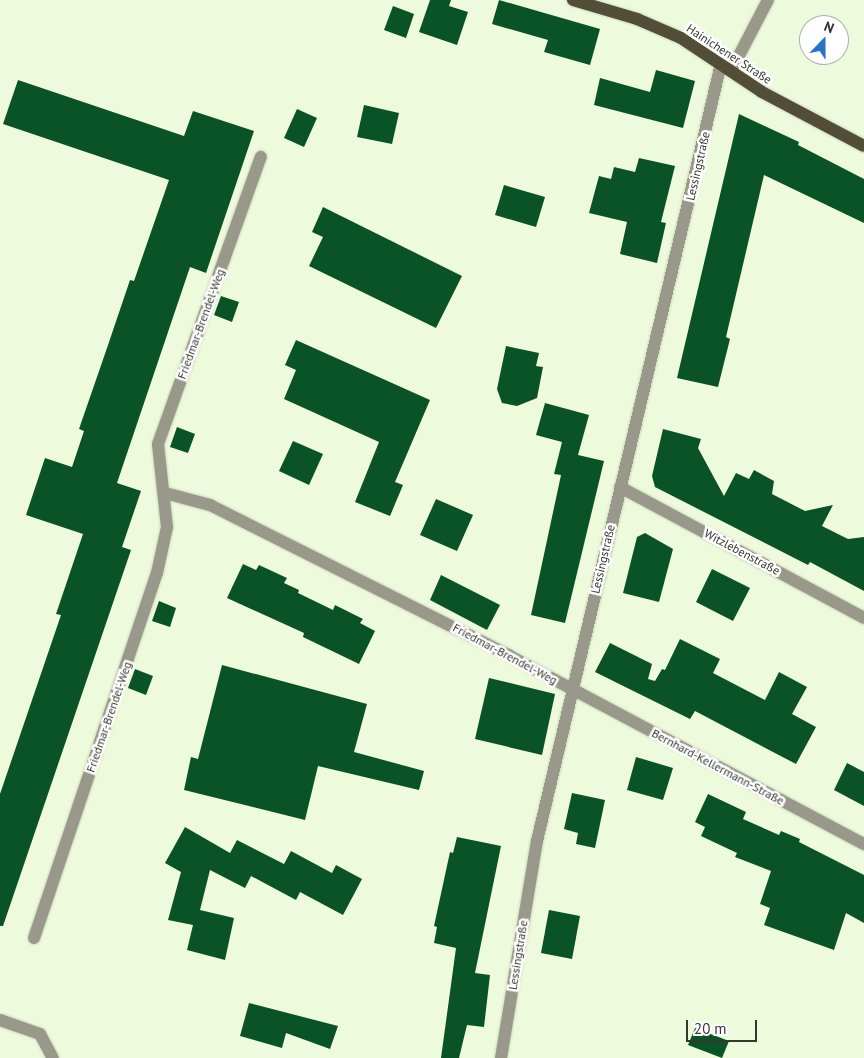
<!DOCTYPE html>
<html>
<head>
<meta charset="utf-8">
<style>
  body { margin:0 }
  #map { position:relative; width:864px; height:1058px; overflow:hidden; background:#eefadc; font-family:"PT Sans",sans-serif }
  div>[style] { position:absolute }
  .building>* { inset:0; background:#0a5326 }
  .roads { filter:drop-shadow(0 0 1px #ccd7bc) drop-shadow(0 0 1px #ccd7bc) }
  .minor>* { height:12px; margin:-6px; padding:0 6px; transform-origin:6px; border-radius:6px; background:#9a988b }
  .major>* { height:12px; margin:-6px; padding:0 6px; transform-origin:6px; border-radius:6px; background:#514d36 }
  span { translate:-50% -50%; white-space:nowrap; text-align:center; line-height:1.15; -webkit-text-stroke:5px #fff; paint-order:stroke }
  .street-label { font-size:12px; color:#33372c }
  .north { position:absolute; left:799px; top:15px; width:50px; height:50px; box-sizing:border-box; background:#fff; border:1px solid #adafab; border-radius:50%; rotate:22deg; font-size:14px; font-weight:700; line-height:20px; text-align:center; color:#33372c }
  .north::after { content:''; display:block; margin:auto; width:18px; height:22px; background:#2874c4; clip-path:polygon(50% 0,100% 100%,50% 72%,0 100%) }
  .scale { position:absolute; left:686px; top:1020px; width:71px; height:22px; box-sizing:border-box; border:2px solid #33372c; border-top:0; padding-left:6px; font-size:15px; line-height:18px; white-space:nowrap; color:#33372c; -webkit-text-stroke:4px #fff; paint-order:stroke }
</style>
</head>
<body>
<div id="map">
  <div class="building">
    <i style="clip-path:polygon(430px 0,451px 0,449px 6px,468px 12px,457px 45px,419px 32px)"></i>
    <i style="clip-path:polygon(499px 0,600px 29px,590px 65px,544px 52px,548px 40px,492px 24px)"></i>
    <i style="clip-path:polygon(393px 6px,414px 14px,406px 38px,384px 30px)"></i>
    <i style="clip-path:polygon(656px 70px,695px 81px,683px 128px,594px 105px,600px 78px,650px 92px)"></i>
    <i style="clip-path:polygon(18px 80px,184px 136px,193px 111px,254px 131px,206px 273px,190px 267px,117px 483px,141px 491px,122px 547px,131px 550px,3px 926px,0 926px,0 794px,61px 615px,56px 614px,83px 534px,26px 515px,45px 458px,72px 467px,84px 431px,79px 429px,107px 348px,130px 280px,134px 281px,169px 180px,3px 124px)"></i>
    <i style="clip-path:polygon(364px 105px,399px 113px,392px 144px,357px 137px)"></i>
    <i style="clip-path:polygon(297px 109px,317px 118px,304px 147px,284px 138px)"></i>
    <i style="clip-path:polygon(739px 114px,799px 142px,798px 145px,864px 179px,864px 223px,764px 175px,726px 337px,730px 339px,718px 387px,677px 378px)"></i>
    <i style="clip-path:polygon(639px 158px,675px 166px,661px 222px,666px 223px,657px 263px,620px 254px,627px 222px,589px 213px,599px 176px,611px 179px,614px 167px,635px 172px)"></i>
    <i style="clip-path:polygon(504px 185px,545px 197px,536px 227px,495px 215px)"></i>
    <i style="clip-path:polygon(323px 207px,462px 276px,436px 328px,309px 266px,323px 237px,312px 232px)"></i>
    <i style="clip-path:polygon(221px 296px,239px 302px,232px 322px,214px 315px)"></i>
    <i style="clip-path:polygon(296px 340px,430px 400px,395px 482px,403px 485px,390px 516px,355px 502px,379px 442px,284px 399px,296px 370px,285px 365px)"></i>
    <i style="clip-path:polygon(506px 346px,539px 353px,536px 366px,543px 367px,537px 398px,517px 406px,502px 403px,497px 389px)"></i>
    <i style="clip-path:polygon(545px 403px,589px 415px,578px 455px,604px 461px,565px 623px,531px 615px,561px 475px,554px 474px,562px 442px,536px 435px)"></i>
    <i style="clip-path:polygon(177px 427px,195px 434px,188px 453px,170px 447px)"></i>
    <i style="clip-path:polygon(663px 429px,701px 439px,698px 448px,724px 496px,736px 473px,749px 479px,754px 470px,774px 481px,772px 494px,805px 511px,833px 505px,822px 526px,848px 539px,864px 537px,864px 591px,810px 562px,808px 565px,655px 487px,652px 476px)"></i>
    <i style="clip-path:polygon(293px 441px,323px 454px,309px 485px,279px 471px)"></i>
    <i style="clip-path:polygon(436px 499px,473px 515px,457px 551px,420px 535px)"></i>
    <i style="clip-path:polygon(645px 533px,673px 549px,659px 602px,623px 593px,637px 537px)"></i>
    <i style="clip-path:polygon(243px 564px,256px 570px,259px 565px,287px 578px,284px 583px,299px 590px,298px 593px,333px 610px,335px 605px,363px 619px,360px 623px,375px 631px,359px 664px,303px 637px,304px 633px,227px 598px)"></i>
    <i style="clip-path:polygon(712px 569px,750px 588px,733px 621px,696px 602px)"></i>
    <i style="clip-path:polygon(441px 575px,500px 605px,487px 630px,430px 600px)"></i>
    <i style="clip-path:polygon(159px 601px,176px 608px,170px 627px,152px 621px)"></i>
    <i style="clip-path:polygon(680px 639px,720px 659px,713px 673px,765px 700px,779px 672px,807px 687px,792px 714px,816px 727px,796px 764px,695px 711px,690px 719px,595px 672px,610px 643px,652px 664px,648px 679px,655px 681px,662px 669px,665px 670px)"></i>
    <i style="clip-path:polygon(222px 665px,367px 704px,354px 752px,424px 771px,419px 790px,318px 766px,305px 820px,184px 790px,191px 757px,198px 759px)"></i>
    <i style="clip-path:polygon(135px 669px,153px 676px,146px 695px,128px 688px)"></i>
    <i style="clip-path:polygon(489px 678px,555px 694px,542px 755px,475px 739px)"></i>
    <i style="clip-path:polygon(636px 757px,673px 768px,663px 800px,627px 790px)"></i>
    <i style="clip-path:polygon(847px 763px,864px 772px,864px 806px,834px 790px)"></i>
    <i style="clip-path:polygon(572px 793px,605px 800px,595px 848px,576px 844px,578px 833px,564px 829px)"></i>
    <i style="clip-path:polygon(708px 794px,746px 812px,743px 819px,779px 835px,781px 831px,800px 839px,799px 842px,864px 875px,864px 923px,846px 913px,834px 950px,764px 925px,770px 908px,760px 904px,771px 871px,735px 857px,737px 853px,701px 836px,705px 827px,695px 822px)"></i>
    <i style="clip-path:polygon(185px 827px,230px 853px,237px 840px,284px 864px,291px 851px,332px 873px,336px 865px,362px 879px,343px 915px,300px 892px,296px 900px,251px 876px,245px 888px,210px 870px,200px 910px,234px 918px,225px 960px,187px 950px,193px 925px,168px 920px,181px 872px,165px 863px)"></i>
    <i style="clip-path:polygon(457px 837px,501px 846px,475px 973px,490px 975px,484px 1027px,467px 1025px,459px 1058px,441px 1058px,456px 948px,434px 943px,437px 927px,434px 926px,450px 852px,453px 853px)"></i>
    <i style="clip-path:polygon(549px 910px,580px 916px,572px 959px,541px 953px)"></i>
    <i style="clip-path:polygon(249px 1003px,338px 1026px,330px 1049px,286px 1033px,282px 1048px,240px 1036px)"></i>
    <i style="clip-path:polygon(695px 1028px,729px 1041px,722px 1058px,688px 1045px)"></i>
  </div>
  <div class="roads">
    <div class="minor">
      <i style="left:731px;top:71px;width:80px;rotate:-62.5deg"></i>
      <i style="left:620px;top:487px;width:277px;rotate:28.2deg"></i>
      <i style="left:165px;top:493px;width:47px;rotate:14.9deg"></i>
      <i style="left:210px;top:505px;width:336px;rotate:26.7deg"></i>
      <i style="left:510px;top:656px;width:401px;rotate:28deg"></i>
      <i style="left:34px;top:938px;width:385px;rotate:-71.4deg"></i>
      <i style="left:157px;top:573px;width:47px;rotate:-77.7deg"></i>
      <i style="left:167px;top:527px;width:83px;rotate:-96.2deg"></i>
      <i style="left:158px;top:444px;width:305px;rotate:-70.3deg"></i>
      <i style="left:0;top:1020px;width:42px;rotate:19.3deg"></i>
      <i style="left:40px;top:1034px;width:27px;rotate:62deg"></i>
      <i style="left:501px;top:1058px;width:220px;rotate:-80.6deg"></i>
      <i style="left:537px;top:841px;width:798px;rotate:-76.68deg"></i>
    </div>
    <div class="major">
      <i style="left:573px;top:0;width:67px;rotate:16.5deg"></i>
      <i style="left:637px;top:19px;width:48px;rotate:23.4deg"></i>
      <i style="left:681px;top:38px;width:97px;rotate:33.7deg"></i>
      <i style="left:762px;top:92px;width:115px;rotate:27.9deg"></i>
    </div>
  </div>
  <div class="street-label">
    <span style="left:729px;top:54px;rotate:33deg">Hainichener Straße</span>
    <span style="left:698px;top:166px;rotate:-77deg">Lessingstraße</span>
    <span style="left:201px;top:324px;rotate:-70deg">Friedmar-Brendel-Weg</span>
    <span style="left:742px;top:552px;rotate:28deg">Witzlebenstraße</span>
    <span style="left:603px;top:559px;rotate:-77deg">Lessingstraße</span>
    <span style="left:505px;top:654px;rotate:28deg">Friedmar-Brendel-Weg</span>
    <span style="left:109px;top:717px;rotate:-71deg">Friedmar-Brendel-Weg</span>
    <span style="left:718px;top:767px;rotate:28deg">Bernhard-Kellermann-Straße</span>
    <span style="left:518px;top:955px;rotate:-81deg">Lessingstraße</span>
  </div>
  <div class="north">N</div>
  <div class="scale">20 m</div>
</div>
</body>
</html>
